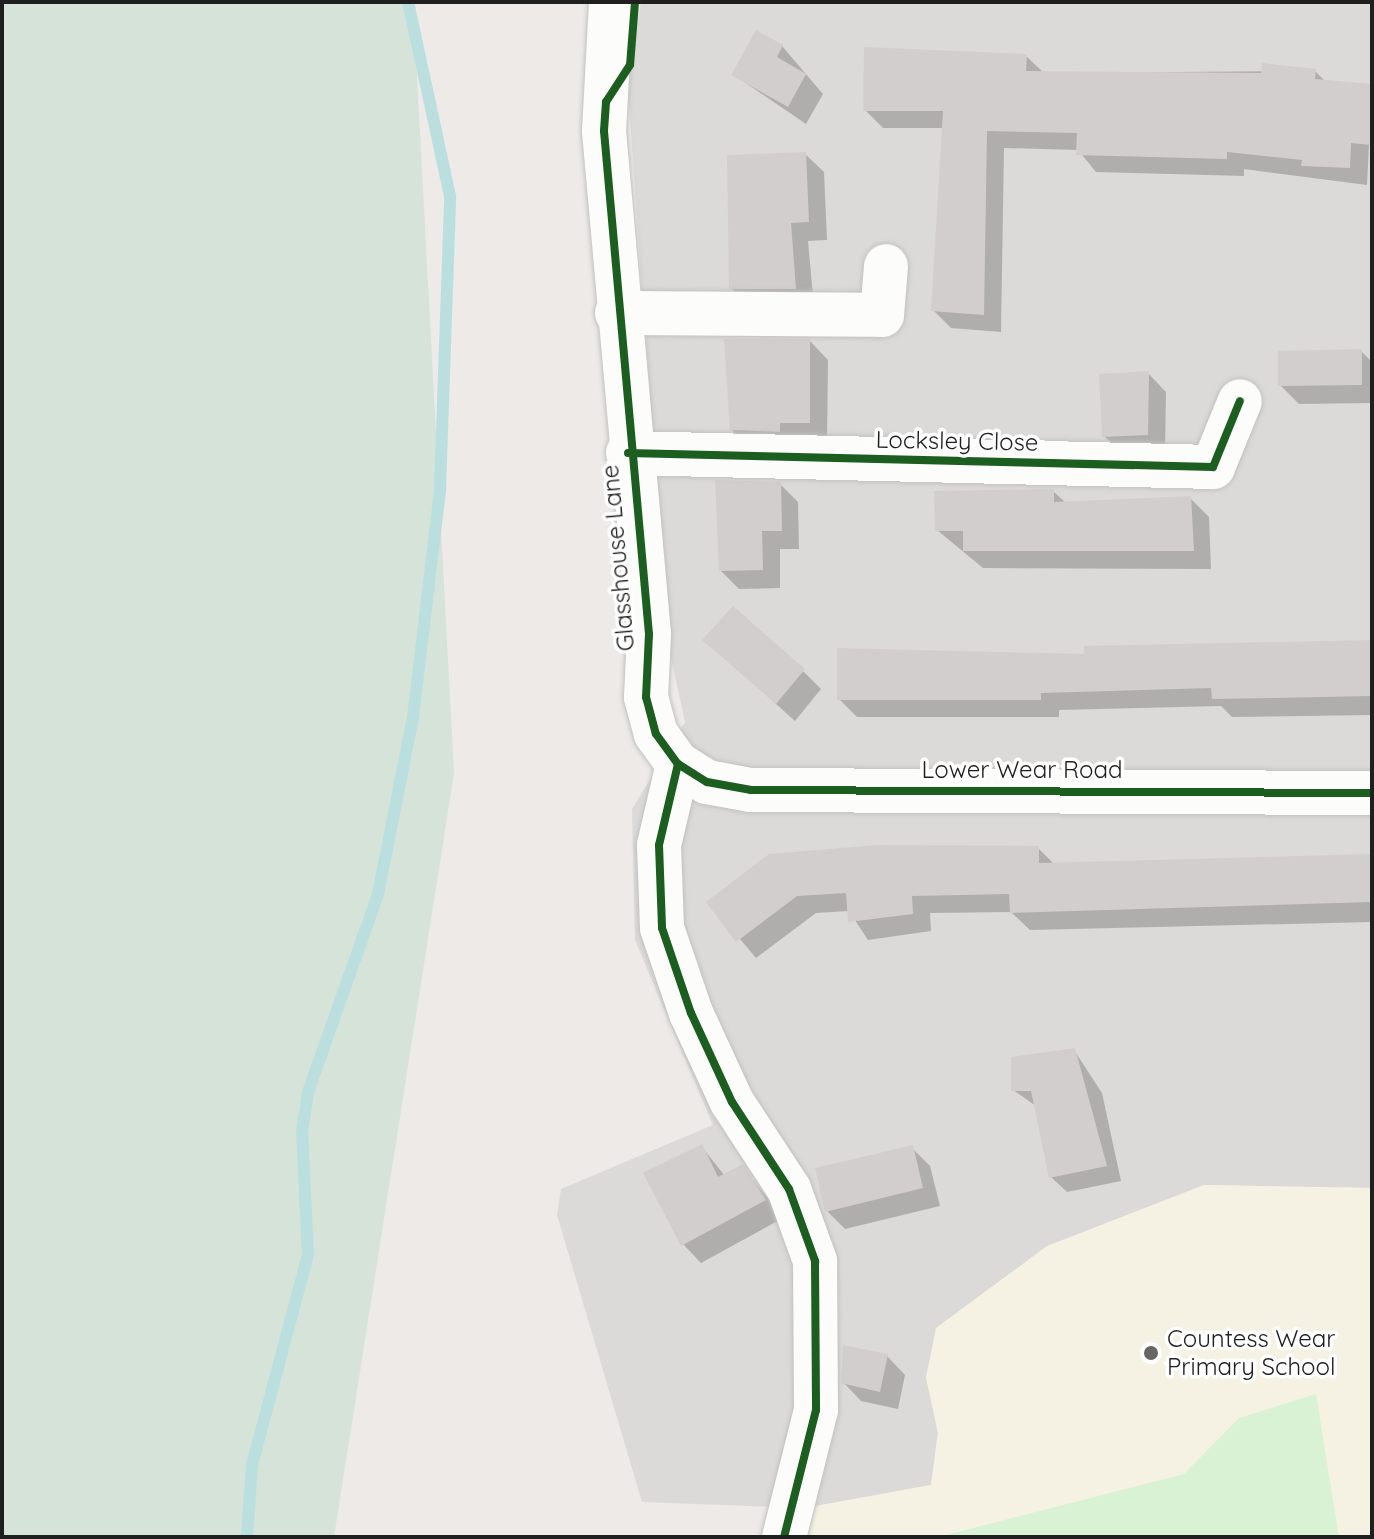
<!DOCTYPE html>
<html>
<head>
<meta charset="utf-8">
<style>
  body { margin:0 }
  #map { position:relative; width:1374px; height:1539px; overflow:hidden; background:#edeae7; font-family:Quicksand,sans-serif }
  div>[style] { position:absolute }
  .residential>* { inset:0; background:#dcdad9 }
  .education>* { inset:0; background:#f6f2e3 }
  .wetland>* { inset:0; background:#d5e3d8 }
  .park>* { inset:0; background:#d9f2d3 }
  .shadow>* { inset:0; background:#0003 }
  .stream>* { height:12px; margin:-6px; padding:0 6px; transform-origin:6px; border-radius:6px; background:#bbdfdf }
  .building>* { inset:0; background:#d2cecd }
  .roads { filter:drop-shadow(0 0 2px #c3c1c0) drop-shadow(0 0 2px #c3c1c0) }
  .minor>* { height:44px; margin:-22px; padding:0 22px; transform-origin:22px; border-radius:22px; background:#fcfcfb }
  .cycleway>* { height:8px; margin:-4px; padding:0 4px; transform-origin:4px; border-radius:4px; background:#1b5e20 }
  .dots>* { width:22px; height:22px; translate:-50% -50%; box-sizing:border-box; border:4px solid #fff; border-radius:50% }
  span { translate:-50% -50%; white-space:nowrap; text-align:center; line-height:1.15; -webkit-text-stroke:7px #fff; paint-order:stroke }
  .street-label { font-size:24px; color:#1f1f1f }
  .poi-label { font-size:24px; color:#1f1f1f }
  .left { translate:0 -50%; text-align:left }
  .frame { position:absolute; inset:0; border:4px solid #1f1f1f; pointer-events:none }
</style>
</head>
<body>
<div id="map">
  <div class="residential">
    <i style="clip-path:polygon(641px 2px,1372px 2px,1372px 1188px,1204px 1185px,926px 1377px,938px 1433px,931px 1485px,805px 1508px,642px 1502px,557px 1215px,561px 1189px,713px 1125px,635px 940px,632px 809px,685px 722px,668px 644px,627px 79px)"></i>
  </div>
  <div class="education">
    <i style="clip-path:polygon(1204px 1185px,1372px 1188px,1372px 1537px,799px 1537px,805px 1508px,931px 1485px,938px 1433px,926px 1377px,936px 1328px,1047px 1246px)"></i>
  </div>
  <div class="wetland">
    <i style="clip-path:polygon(2px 2px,413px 2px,454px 773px,334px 1537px,2px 1537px)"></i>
  </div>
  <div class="park">
    <i style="clip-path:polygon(1316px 1394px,1339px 1537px,938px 1537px,1184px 1474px,1239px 1418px)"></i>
  </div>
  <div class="shadow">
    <i style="clip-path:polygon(782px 46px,823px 94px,806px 124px,734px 75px)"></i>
    <i style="clip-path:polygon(1026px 56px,1044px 73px,1315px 71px,1325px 81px,1372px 85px,1367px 185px,1244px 169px,1244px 176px,1096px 172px,1078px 150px,1004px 148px,1001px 332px,951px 328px,933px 310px,944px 128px,883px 128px,865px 110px)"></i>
    <i style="clip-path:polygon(805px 154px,824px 172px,827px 240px,808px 241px,814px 307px,749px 306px,731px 288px)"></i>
    <i style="clip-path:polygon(810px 341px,828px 360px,827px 440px,751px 448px,732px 430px)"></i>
    <i style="clip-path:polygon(1361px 351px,1372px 362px,1372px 403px,1299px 404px,1280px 385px)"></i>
    <i style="clip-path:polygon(1148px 373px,1166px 392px,1165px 452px,1123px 455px,1104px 436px)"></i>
    <i style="clip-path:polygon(780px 484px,798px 502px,799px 549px,780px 549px,780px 588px,739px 589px,720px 570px)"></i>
    <i style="clip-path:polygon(1053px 491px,1066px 503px,1190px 498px,1209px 517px,1211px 569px,983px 568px,937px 530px)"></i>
    <i style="clip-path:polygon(705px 640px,803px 671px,821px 689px,795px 721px)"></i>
    <i style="clip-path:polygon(1372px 642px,1372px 715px,1232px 717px,1221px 706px,1059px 710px,1059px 717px,857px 717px,839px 699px,1086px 656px)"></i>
    <i style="clip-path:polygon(1038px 848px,1055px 865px,1372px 861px,1372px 922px,1030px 930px,1011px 912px,930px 913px,931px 931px,868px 940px,849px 911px,816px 913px,756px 958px,709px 902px)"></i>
    <i style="clip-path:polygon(1074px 1050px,1102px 1093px,1121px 1181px,1067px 1192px,1051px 1177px,1036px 1106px,1013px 1090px)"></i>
    <i style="clip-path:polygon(701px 1146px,725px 1176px,742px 1166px,783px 1218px,701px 1263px,683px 1244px)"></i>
    <i style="clip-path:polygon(912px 1148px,930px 1166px,940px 1206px,845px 1229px,827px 1211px)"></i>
    <i style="clip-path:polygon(887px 1356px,905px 1375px,898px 1409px,861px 1401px,843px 1382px)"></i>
  </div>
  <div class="stream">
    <i style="left:247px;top:1537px;width:72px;rotate:-86deg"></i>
    <i style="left:252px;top:1465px;width:218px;rotate:-75.1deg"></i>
    <i style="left:308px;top:1254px;width:121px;rotate:-92.8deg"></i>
    <i style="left:302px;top:1133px;width:41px;rotate:-81.7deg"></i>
    <i style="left:308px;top:1092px;width:210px;rotate:-70.5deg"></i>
    <i style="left:378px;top:894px;width:180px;rotate:-78.8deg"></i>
    <i style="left:413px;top:717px;width:230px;rotate:-83.2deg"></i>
    <i style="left:440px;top:489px;width:293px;rotate:-88deg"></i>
    <i style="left:450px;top:196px;width:198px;rotate:-102.2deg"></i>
  </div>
  <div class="building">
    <i style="clip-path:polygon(756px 30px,783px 45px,777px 57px,806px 74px,788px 107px,731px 75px)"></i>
    <i style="clip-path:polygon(864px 47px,1027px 54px,1026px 71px,1261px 73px,1262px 63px,1316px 69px,1315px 79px,1372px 84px,1372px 145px,1351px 143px,1350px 168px,1301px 166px,1302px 160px,1227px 152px,1227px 159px,1076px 155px,1077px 133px,987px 131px,984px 315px,931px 311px,943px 111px,863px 111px)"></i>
    <i style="clip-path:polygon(806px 152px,809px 222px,791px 223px,796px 289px,729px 289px,727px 155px)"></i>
    <i style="clip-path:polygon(724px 339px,810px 339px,810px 423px,780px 423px,780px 432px,730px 430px)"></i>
    <i style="clip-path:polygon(1362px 349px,1362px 385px,1278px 386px,1278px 351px)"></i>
    <i style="clip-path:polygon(1149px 371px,1148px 435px,1102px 437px,1099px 374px)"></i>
    <i style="clip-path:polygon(715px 480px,781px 482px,782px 531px,762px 531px,763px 570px,719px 571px)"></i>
    <i style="clip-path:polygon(1054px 489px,1054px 502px,1191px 496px,1194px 551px,963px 551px,963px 531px,935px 531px,934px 491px)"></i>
    <i style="clip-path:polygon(733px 606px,805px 669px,776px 704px,702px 640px)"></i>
    <i style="clip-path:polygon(1372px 640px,1372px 696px,1212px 699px,1211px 688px,1041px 693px,1041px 700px,837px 700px,837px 648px,1084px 654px,1084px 646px)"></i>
    <i style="clip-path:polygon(878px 845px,1039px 846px,1039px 863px,1372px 854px,1372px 902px,1010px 913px,1009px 894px,912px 896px,913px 914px,848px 922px,846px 893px,797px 896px,736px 942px,706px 902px,769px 854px)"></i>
    <i style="clip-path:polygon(1075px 1048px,1107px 1166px,1049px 1178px,1031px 1091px,1011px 1091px,1011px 1057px)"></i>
    <i style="clip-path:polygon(702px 1144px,718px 1177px,743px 1164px,766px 1200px,681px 1246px,643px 1173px)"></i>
    <i style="clip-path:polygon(913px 1145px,923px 1188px,825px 1212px,815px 1168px)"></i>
    <i style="clip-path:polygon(843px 1345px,888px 1354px,880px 1392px,841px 1383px)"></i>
  </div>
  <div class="roads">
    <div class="minor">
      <i style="left:611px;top:2px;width:129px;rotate:93.1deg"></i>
      <i style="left:604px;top:131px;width:505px;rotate:84.89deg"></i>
      <i style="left:649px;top:634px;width:63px;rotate:92.7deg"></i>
      <i style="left:646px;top:697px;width:38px;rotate:75deg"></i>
      <i style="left:656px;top:734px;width:37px;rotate:54deg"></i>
      <i style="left:678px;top:764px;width:34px;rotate:32deg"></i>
      <i style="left:707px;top:782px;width:45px;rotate:10.3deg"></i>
      <i style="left:751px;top:790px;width:621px;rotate:0.28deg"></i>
      <i style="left:617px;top:313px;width:265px;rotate:0.4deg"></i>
      <i style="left:882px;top:315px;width:49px;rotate:-85.3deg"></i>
      <i style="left:628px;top:453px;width:585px;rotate:1.37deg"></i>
      <i style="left:1213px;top:467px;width:71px;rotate:-67.8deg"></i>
      <i style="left:678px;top:764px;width:83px;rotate:103.2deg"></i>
      <i style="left:659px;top:845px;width:83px;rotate:87.9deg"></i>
      <i style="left:662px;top:928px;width:90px;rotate:71.2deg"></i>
      <i style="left:691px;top:1013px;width:98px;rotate:65.3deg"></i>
      <i style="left:732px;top:1102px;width:104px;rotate:56.8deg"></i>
      <i style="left:789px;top:1189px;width:77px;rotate:70.1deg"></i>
      <i style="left:815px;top:1261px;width:149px;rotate:89.6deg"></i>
      <i style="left:816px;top:1410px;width:131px;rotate:104.1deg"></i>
    </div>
  </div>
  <div class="cycleway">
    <i style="left:635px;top:2px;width:63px;rotate:94.5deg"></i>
    <i style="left:630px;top:65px;width:44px;rotate:123deg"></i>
    <i style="left:606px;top:102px;width:29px;rotate:94deg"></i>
    <i style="left:604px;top:131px;width:505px;rotate:84.89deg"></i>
    <i style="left:649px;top:634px;width:63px;rotate:92.7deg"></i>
    <i style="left:646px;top:697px;width:38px;rotate:75deg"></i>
    <i style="left:656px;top:734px;width:37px;rotate:54deg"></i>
    <i style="left:678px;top:764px;width:34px;rotate:32deg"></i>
    <i style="left:707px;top:782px;width:45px;rotate:10.3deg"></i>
    <i style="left:751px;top:790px;width:621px;rotate:0.28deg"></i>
    <i style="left:628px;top:453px;width:585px;rotate:1.37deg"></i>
    <i style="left:1213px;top:467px;width:71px;rotate:-67.8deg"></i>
    <i style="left:678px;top:764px;width:83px;rotate:103.2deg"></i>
    <i style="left:659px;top:845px;width:83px;rotate:87.9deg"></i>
    <i style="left:662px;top:928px;width:90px;rotate:71.2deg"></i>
    <i style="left:691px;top:1013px;width:98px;rotate:65.3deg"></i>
    <i style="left:732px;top:1102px;width:104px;rotate:56.8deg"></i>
    <i style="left:789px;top:1189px;width:77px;rotate:70.1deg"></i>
    <i style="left:815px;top:1261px;width:149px;rotate:89.6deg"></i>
    <i style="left:816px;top:1410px;width:131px;rotate:104.1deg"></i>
  </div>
  <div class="dots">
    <i style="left:1151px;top:1353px;background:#676665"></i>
  </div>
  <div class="street-label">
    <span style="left:957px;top:441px;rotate:1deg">Locksley Close</span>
    <span style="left:618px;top:558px;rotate:-95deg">Glasshouse Lane</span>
    <span style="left:1022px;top:770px">Lower Wear Road</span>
  </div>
  <div class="poi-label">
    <span class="left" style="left:1167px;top:1353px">Countess Wear<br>Primary School</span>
  </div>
  <div class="frame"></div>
</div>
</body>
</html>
